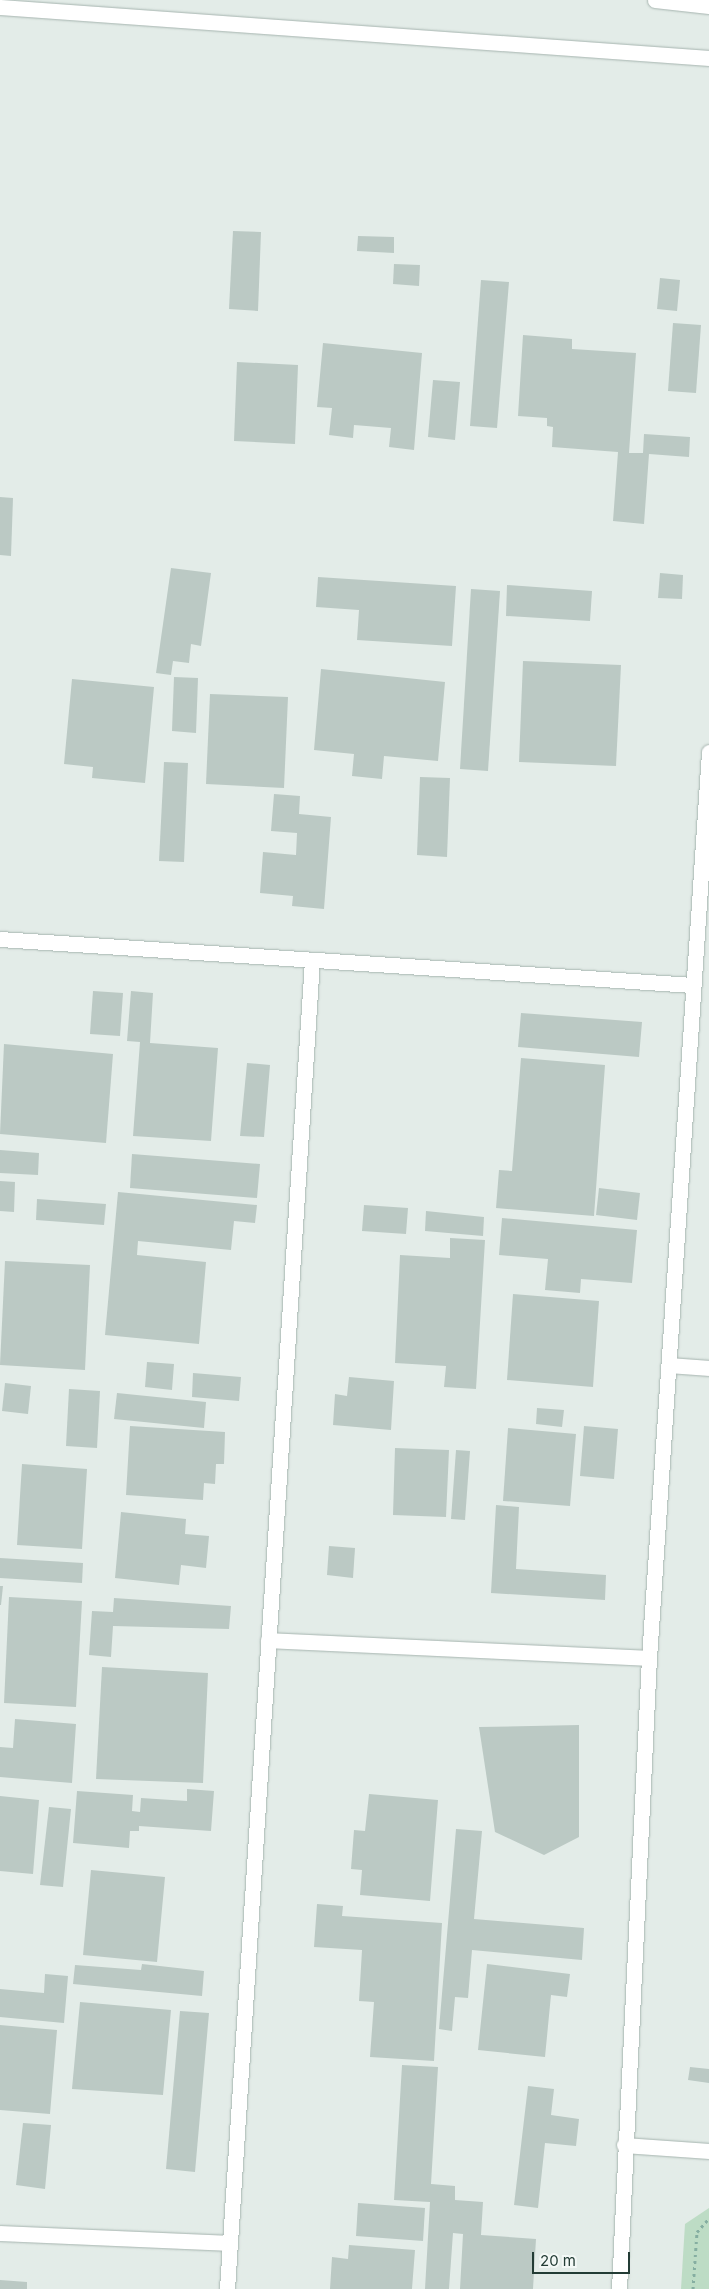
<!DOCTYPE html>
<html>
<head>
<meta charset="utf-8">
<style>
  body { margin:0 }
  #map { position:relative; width:709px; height:2289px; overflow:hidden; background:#e3ece8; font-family:Inter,sans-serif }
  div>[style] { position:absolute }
  .green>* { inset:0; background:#bddcc5 }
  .building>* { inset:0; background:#bbc9c4 }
  .path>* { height:3px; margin-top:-1.5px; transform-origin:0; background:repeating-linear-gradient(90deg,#85aea1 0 2.5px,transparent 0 6.5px) }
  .roads { filter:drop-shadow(0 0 1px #a6b4af) drop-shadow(0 0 1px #a6b4af) }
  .minor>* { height:15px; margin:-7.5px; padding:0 7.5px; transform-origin:7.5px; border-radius:7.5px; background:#fff }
  .secondary>* { height:15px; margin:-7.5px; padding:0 7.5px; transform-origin:7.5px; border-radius:7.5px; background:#fff }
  span { translate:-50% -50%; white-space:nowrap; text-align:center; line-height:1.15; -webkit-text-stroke:4px #f3f8f6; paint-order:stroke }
  .scale { position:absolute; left:532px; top:2252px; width:98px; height:22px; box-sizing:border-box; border:2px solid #233c35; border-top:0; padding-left:6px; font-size:15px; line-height:18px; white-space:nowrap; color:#233c35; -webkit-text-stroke:4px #f3f8f6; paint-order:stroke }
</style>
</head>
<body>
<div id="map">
  <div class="green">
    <i style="clip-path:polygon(709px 2208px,709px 2289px,681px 2289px,685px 2224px)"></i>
  </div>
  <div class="building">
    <i style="clip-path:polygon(233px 231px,261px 232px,258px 311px,229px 309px)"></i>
    <i style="clip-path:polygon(358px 236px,394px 237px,394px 253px,357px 251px)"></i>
    <i style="clip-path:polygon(394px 264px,420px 265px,419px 286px,393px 284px)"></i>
    <i style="clip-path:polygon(660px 278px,680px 280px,677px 311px,657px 309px)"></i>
    <i style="clip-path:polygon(481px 280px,509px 282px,497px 428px,470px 426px)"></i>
    <i style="clip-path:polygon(673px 323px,701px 325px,696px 393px,668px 391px)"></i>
    <i style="clip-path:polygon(523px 335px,572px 339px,572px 349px,636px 353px,629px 453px,643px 453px,644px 434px,690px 437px,689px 457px,649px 454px,644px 524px,613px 521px,618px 452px,552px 447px,553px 427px,547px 426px,547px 418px,518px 416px)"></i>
    <i style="clip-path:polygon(323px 343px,422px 353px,414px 450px,389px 447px,391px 428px,354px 425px,353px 438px,329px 435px,332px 408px,317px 407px)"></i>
    <i style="clip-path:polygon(237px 362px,298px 365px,295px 444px,234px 441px)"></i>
    <i style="clip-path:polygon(433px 380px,460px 382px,455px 440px,428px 437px)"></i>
    <i style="clip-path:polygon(0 497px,13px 498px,11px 556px,0 555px)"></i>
    <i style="clip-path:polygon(171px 568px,211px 573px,201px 646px,191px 644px,189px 663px,173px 661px,171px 675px,156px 673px)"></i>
    <i style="clip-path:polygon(660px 573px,683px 575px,682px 599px,658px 598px)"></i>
    <i style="clip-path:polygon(318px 577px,456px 586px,452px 646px,357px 640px,359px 610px,316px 607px)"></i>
    <i style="clip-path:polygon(507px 585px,592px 591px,590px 621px,506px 616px)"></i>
    <i style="clip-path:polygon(471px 589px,500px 591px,488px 771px,460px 769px)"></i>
    <i style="clip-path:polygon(523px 661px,621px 665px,616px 766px,519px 762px)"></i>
    <i style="clip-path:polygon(321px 669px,445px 682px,438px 761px,384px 756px,382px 779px,352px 776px,354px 754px,314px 750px)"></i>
    <i style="clip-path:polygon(174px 677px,198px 678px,196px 733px,172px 731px)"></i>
    <i style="clip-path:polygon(72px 679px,154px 687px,145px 783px,92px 778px,93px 767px,64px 764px)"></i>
    <i style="clip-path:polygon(210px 694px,288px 697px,284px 788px,206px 784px)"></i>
    <i style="clip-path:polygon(164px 762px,188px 763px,184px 862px,159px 861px)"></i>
    <i style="clip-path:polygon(420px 777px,450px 778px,447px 857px,417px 855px)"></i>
    <i style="clip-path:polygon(274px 794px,300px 796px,299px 814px,331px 817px,324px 909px,292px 906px,293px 896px,260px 893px,263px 852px,296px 855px,297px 833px,271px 831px)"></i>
    <i style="clip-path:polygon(93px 991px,123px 993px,120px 1036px,90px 1034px)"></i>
    <i style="clip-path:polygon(131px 991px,153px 993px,150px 1043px,218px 1048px,211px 1141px,133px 1136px,140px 1042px,127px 1041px)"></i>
    <i style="clip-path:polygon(521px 1013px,642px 1022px,639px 1057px,518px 1047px)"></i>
    <i style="clip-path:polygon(4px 1044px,113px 1054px,106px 1143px,0 1134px)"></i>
    <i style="clip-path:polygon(521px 1058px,605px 1065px,594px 1216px,496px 1208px,499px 1170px,512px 1171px)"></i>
    <i style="clip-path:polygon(247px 1063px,270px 1065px,264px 1137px,240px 1136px)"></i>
    <i style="clip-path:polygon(0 1150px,39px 1153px,38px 1175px,0 1173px)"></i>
    <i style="clip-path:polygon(132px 1154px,260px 1164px,257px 1198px,130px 1188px)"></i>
    <i style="clip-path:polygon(0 1181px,15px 1182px,14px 1212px,0 1211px)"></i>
    <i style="clip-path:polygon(599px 1188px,640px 1193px,637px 1220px,596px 1215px)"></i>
    <i style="clip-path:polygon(118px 1192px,257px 1205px,255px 1223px,234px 1221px,231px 1250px,138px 1241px,137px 1255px,206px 1262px,199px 1344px,105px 1335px)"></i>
    <i style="clip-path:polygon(37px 1199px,106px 1204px,104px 1225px,36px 1220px)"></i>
    <i style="clip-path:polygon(364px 1205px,408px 1208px,406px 1234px,362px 1231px)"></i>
    <i style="clip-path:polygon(426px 1211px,484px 1217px,483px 1236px,425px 1231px)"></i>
    <i style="clip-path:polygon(502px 1218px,637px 1230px,632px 1283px,581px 1279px,580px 1293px,545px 1290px,548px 1259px,499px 1255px)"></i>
    <i style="clip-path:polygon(450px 1238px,485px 1240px,476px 1389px,444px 1387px,446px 1366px,395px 1363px,400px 1255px,450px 1258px)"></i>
    <i style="clip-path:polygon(5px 1261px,90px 1265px,85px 1370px,0 1365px)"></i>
    <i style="clip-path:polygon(513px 1294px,599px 1301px,593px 1387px,507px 1380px)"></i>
    <i style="clip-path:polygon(147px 1362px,174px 1364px,172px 1390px,145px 1387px)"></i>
    <i style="clip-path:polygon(193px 1373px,241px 1377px,239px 1401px,192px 1397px)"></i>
    <i style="clip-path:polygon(349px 1377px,394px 1381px,391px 1430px,333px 1425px,335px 1394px,347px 1396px)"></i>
    <i style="clip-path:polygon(5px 1383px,31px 1386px,28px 1414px,2px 1411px)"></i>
    <i style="clip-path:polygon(69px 1389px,100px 1391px,97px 1448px,66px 1446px)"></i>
    <i style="clip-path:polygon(117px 1393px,206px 1402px,204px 1428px,114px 1419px)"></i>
    <i style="clip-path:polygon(537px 1408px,564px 1410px,562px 1427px,536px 1424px)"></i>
    <i style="clip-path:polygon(130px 1426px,225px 1432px,224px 1464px,216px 1464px,215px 1484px,204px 1483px,203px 1500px,126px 1495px)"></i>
    <i style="clip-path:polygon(584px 1426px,618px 1429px,614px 1479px,580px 1476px)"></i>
    <i style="clip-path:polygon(508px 1428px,576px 1434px,570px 1506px,503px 1501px)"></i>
    <i style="clip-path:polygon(395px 1448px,449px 1450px,446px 1517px,393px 1515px)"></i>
    <i style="clip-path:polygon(456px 1450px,470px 1451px,465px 1520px,451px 1519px)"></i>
    <i style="clip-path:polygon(22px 1464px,87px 1469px,82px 1549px,17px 1545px)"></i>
    <i style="clip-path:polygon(496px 1505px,519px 1507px,516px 1569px,606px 1575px,605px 1600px,491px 1593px)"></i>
    <i style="clip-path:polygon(121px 1512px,186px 1519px,185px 1534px,209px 1536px,206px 1568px,181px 1565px,179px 1585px,115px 1578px)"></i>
    <i style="clip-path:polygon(329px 1546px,355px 1548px,353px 1578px,327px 1575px)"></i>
    <i style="clip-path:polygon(0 1558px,83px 1563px,82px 1583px,0 1578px)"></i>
    <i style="clip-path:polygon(0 1586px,3px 1586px,1px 1605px,0 1605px)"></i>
    <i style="clip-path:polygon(9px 1597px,82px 1601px,76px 1707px,4px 1703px)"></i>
    <i style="clip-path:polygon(114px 1598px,231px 1606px,229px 1629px,113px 1626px,111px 1657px,89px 1655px,92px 1611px,113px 1612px)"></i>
    <i style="clip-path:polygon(102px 1667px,208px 1673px,203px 1783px,96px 1779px)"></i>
    <i style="clip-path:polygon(15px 1719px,76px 1724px,72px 1783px,0 1777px,0 1747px,13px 1748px)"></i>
    <i style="clip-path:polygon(579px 1725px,579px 1837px,544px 1855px,495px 1832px,479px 1727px)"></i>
    <i style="clip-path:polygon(187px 1789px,214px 1791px,211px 1831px,139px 1826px,139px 1831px,130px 1831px,129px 1848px,73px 1843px,77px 1791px,133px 1795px,132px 1811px,140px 1812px,141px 1798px,187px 1801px)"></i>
    <i style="clip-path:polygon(369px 1794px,438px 1800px,430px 1901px,360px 1895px,362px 1870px,351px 1869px,354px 1830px,365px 1831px)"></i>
    <i style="clip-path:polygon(0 1796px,39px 1800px,33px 1874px,0 1871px)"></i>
    <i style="clip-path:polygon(49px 1807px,71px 1809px,63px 1887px,40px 1885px)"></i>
    <i style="clip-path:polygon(456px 1829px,482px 1831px,474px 1919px,584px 1928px,582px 1960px,472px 1950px,468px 1998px,455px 1997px,452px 2031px,439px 2029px)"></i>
    <i style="clip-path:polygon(91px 1870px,165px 1877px,157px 1962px,83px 1955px)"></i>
    <i style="clip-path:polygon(317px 1904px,343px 1906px,342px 1916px,442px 1923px,434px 2061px,370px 2057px,374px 2002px,359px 2001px,362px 1950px,314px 1947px)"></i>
    <i style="clip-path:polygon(142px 1964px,204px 1971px,202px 1996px,73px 1984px,75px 1965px,141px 1970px)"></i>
    <i style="clip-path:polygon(487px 1964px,570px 1974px,567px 1997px,551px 1995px,545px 2057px,478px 2050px)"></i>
    <i style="clip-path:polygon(45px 1974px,68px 1976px,64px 2023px,0 2017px,0 1989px,44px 1993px)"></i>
    <i style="clip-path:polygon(80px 2002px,171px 2010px,163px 2095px,72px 2089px)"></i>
    <i style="clip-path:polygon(180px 2011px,209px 2013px,195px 2172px,166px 2169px)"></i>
    <i style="clip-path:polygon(0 2025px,57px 2030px,50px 2114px,0 2110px)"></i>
    <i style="clip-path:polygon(402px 2065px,438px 2067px,431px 2184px,455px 2186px,455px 2200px,483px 2202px,481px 2235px,536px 2239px,533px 2289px,460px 2289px,463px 2234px,453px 2233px,449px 2289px,425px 2289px,430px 2202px,394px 2200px)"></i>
    <i style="clip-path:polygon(690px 2067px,709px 2069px,709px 2083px,688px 2080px)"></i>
    <i style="clip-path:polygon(528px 2086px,554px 2089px,551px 2115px,579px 2119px,576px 2146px,545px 2143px,538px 2208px,514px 2205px)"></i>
    <i style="clip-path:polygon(23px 2123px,51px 2125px,45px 2189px,16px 2185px)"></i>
    <i style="clip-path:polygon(358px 2203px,425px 2208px,423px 2241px,356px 2236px)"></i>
    <i style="clip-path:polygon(349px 2245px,415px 2250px,412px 2289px,330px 2289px,332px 2257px,348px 2259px)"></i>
    <i style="clip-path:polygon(0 2280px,27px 2282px,27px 2289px,0 2289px)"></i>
  </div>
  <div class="path">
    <i style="left:693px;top:2289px;width:57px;rotate:-86deg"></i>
    <i style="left:697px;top:2232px;width:18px;rotate:-49deg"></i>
  </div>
  <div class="roads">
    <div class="minor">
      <i style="left:0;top:939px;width:695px;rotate:3.8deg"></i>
      <i style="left:669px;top:1365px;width:40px;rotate:4.3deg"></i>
      <i style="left:268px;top:1640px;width:381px;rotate:2.7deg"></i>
      <i style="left:624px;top:2145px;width:85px;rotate:4deg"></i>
      <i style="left:0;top:2233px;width:230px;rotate:2.5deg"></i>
      <i style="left:227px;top:2289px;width:1332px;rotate:-86.34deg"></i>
      <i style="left:619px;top:2289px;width:632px;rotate:-87.28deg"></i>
      <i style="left:649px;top:1658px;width:908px;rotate:-86.21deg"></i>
    </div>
    <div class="secondary">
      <i style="left:655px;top:0;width:54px;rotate:6.3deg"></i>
      <i style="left:0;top:7px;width:711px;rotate:4.11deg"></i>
    </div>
  </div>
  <div class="scale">20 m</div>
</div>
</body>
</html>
